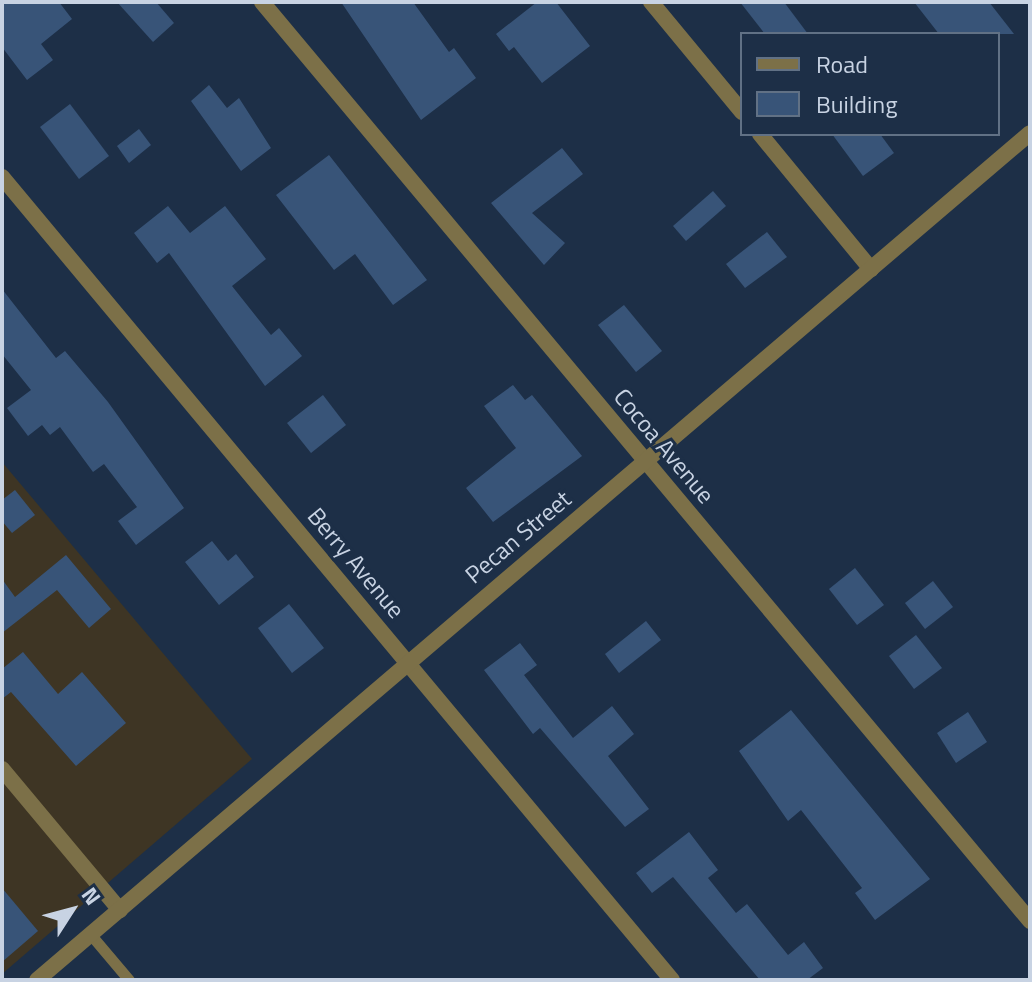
<!DOCTYPE html>
<html>
<head>
<meta charset="utf-8">
<style>
  body { margin:0 }
  #map { position:relative; width:1032px; height:982px; overflow:hidden; background:#1d2f47; font-family:"Titillium Web",sans-serif }
  div>[style] { position:absolute }
  .commercial>* { inset:0; background:#3e3524 }
  .building>* { inset:0; background:#385478 }
  .lane>* { height:11px; margin:-5.5px; padding:0 5.5px; transform-origin:5.5px; border-radius:5.5px; background:#7c7048 }
  .street>* { height:16px; margin:-8px; padding:0 8px; transform-origin:8px; border-radius:8px; background:#7c7048 }
  span { translate:-50% -50%; white-space:nowrap; text-align:center; line-height:1.15; -webkit-text-stroke:6px #1d2f47; paint-order:stroke }
  .street-label { font-size:24px; color:#c8d3e3 }
  .frame { position:absolute; inset:0; border:4px solid #c8d3e3; pointer-events:none }
  .legend { position:absolute; left:740px; top:32px; width:260px; height:104px; box-sizing:border-box; background:#1d2f47; border:2px solid #617185; margin:0; padding:10px 14px; list-style:none; font-size:24px; color:#c8d3e3 }
  .legend li { display:flex; align-items:center; gap:16px; height:40px }
  .legend b { width:40px; border:2px solid #617185 }
  .north { position:absolute; left:32px; top:870px; width:80px; height:80px; -webkit-text-stroke:6px #1d2f47; paint-order:stroke; rotate:54deg; font-size:22px; font-weight:700; line-height:32px; text-align:center; color:#c8d3e3 }
  .north::after { content:''; display:block; margin:auto; width:28px; height:36px; background:#c8d3e3; clip-path:polygon(50% 0,100% 100%,50% 72%,0 100%) }
</style>
</head>
<body>
<div id="map">
  <div class="commercial">
    <i style="clip-path:polygon(2px 462px,252px 759px,2px 974px)"></i>
  </div>
  <div class="building">
    <i style="clip-path:polygon(2px 2px,59px 2px,72px 19px,41px 44px,53px 60px,27px 80px,2px 47px)"></i>
    <i style="clip-path:polygon(117px 2px,156px 2px,174px 23px,153px 42px)"></i>
    <i style="clip-path:polygon(341px 2px,413px 2px,449px 52px,454px 48px,476px 78px,421px 120px)"></i>
    <i style="clip-path:polygon(537px 2px,556px 2px,590px 46px,542px 83px,514px 47px,509px 51px,496px 34px)"></i>
    <i style="clip-path:polygon(740px 2px,784px 2px,808px 34px,765px 34px)"></i>
    <i style="clip-path:polygon(914px 2px,989px 2px,1014px 34px,939px 34px)"></i>
    <i style="clip-path:polygon(209px 85px,227px 108px,239px 98px,271px 148px,241px 171px,191px 101px)"></i>
    <i style="clip-path:polygon(70px 104px,109px 156px,79px 179px,40px 127px)"></i>
    <i style="clip-path:polygon(139px 129px,151px 145px,129px 163px,117px 146px)"></i>
    <i style="clip-path:polygon(832px 134px,880px 134px,894px 153px,863px 176px)"></i>
    <i style="clip-path:polygon(562px 148px,583px 174px,532px 213px,565px 243px,544px 265px,491px 203px)"></i>
    <i style="clip-path:polygon(329px 155px,427px 280px,393px 305px,355px 254px,334px 270px,276px 195px)"></i>
    <i style="clip-path:polygon(713px 191px,726px 206px,686px 241px,673px 226px)"></i>
    <i style="clip-path:polygon(168px 206px,190px 233px,225px 206px,266px 259px,232px 286px,271px 335px,279px 328px,302px 356px,265px 386px,169px 253px,157px 263px,134px 233px)"></i>
    <i style="clip-path:polygon(767px 232px,787px 257px,745px 288px,726px 264px)"></i>
    <i style="clip-path:polygon(2px 289px,56px 358px,65px 351px,108px 402px,184px 508px,136px 545px,118px 521px,137px 507px,104px 464px,93px 472px,60px 427px,50px 435px,42px 425px,28px 436px,7px 408px,31px 390px,2px 354px)"></i>
    <i style="clip-path:polygon(624px 305px,662px 351px,636px 372px,598px 325px)"></i>
    <i style="clip-path:polygon(513px 385px,525px 400px,532px 395px,582px 456px,493px 522px,466px 488px,516px 448px,484px 406px)"></i>
    <i style="clip-path:polygon(323px 395px,346px 425px,311px 453px,287px 423px)"></i>
    <i style="clip-path:polygon(15px 490px,35px 515px,12px 533px,2px 521px,2px 500px)"></i>
    <i style="clip-path:polygon(212px 541px,228px 561px,236px 554px,254px 577px,219px 605px,185px 562px)"></i>
    <i style="clip-path:polygon(66px 555px,111px 609px,89px 628px,57px 590px,2px 633px,2px 579px,15px 597px)"></i>
    <i style="clip-path:polygon(855px 568px,884px 605px,857px 625px,829px 589px)"></i>
    <i style="clip-path:polygon(933px 581px,953px 607px,925px 629px,905px 603px)"></i>
    <i style="clip-path:polygon(289px 604px,324px 648px,292px 673px,258px 628px)"></i>
    <i style="clip-path:polygon(646px 621px,661px 640px,619px 673px,605px 654px)"></i>
    <i style="clip-path:polygon(916px 635px,942px 668px,914px 689px,889px 656px)"></i>
    <i style="clip-path:polygon(520px 643px,537px 665px,524px 675px,573px 738px,612px 706px,634px 734px,608px 756px,649px 809px,625px 827px,540px 728px,533px 734px,484px 670px)"></i>
    <i style="clip-path:polygon(23px 652px,58px 694px,82px 672px,126px 723px,76px 766px,11px 692px,2px 699px,2px 669px)"></i>
    <i style="clip-path:polygon(791px 710px,930px 879px,875px 920px,855px 893px,862px 888px,801px 810px,788px 821px,739px 751px)"></i>
    <i style="clip-path:polygon(968px 712px,987px 742px,956px 763px,937px 733px)"></i>
    <i style="clip-path:polygon(689px 832px,718px 870px,708px 878px,736px 913px,747px 904px,788px 955px,804px 942px,823px 968px,807px 980px,760px 980px,673px 877px,652px 893px,636px 873px)"></i>
    <i style="clip-path:polygon(2px 888px,38px 931px,2px 962px)"></i>
  </div>
  <div class="lane">
    <i style="left:91px;top:935px;width:59px;rotate:49.8deg"></i>
  </div>
  <div class="street">
    <i style="left:262px;top:2px;width:1198px;rotate:50.11deg"></i>
    <i style="left:651px;top:2px;width:143px;rotate:50.4deg"></i>
    <i style="left:760px;top:134px;width:175px;rotate:50.6deg"></i>
    <i style="left:2px;top:177px;width:1046px;rotate:50.16deg"></i>
    <i style="left:2px;top:769px;width:184px;rotate:50.1deg"></i>
    <i style="left:37px;top:980px;width:1305px;rotate:-40.46deg"></i>
  </div>
  <div class="street-label">
    <span style="left:664px;top:446px;rotate:50deg">Cocoa Avenue</span>
    <span style="left:518px;top:537px;rotate:-40deg">Pecan Street</span>
    <span style="left:356px;top:563px;rotate:50deg">Berry Avenue</span>
  </div>
  <div class="frame"></div>
  <ul class="legend">
  <li><b style="height:10px;background:#7c7048"></b>Road</li>
  <li><b style="height:22px;background:#385478"></b>Building</li>
  </ul>
  <div class="north">N</div>
</div>
</body>
</html>
